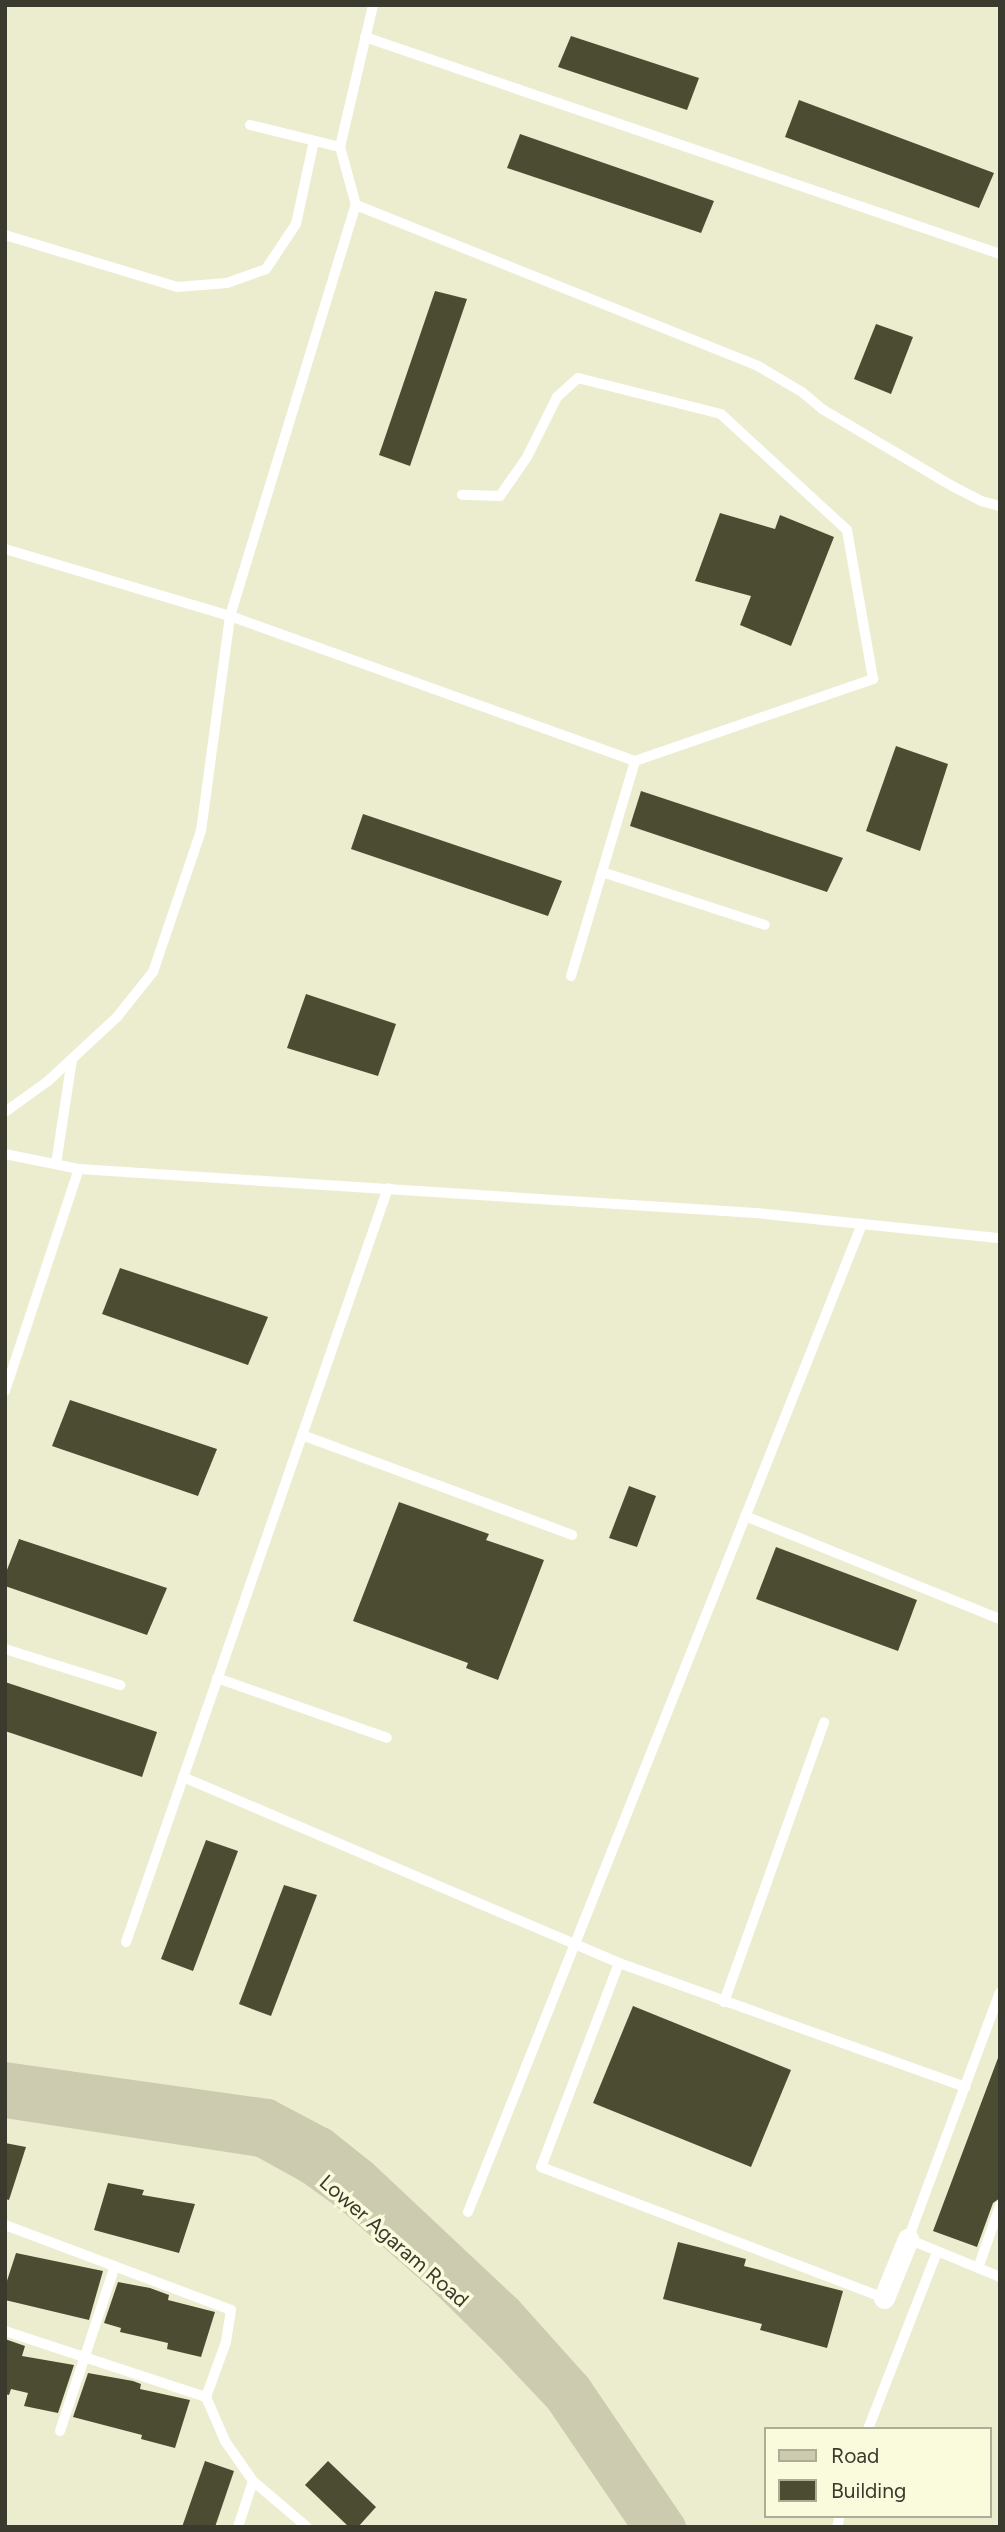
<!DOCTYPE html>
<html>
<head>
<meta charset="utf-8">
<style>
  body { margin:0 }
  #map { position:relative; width:1005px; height:2532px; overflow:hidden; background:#ecedcf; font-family:Figtree,sans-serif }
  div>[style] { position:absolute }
  .building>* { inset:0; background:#4c4c33 }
  .lane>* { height:10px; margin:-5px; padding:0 5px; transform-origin:5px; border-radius:5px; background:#fff }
  .street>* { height:21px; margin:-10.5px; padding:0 10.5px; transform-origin:10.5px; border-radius:10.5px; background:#fff }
  .secondary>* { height:30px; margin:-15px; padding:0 15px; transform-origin:15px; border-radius:15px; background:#cccbaf }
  span { translate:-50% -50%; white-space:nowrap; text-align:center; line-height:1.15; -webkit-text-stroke:7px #fafadc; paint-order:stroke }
  .street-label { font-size:21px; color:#3a3a2e }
  .frame { position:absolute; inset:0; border:7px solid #3a3a2e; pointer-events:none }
  .legend { position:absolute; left:764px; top:2427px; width:228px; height:91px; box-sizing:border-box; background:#fafadc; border:2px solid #adad96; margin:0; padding:9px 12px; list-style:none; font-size:21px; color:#3a3a2e }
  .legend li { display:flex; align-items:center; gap:14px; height:35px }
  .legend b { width:35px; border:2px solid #adad96 }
</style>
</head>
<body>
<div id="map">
  <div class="building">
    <i style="clip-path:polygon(571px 36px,699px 78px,687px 110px,558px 67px)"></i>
    <i style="clip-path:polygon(799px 100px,994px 173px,979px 208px,785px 137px)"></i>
    <i style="clip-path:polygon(520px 134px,714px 201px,701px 233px,507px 168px)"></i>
    <i style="clip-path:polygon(435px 291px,467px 299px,410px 466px,379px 455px)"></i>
    <i style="clip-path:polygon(876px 324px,913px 337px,891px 394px,854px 379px)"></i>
    <i style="clip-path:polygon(720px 513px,775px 529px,780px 515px,834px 537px,791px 646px,740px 625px,751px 596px,695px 581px)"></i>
    <i style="clip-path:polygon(896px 746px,948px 764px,920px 851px,866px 831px)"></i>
    <i style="clip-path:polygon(641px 791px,843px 858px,827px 892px,630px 826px)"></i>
    <i style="clip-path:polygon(363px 814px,562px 881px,548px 916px,351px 849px)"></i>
    <i style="clip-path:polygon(306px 994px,396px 1024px,378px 1076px,287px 1048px)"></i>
    <i style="clip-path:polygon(120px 1268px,268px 1317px,248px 1365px,102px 1314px)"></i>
    <i style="clip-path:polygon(70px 1400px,217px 1449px,198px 1496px,52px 1446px)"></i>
    <i style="clip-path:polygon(629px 1486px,656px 1496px,637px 1547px,609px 1538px)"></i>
    <i style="clip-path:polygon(399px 1502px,489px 1534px,486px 1540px,544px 1560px,498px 1680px,466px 1668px,468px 1663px,353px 1621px)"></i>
    <i style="clip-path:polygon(19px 1539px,167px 1588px,147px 1635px,5px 1586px,5px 1575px)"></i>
    <i style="clip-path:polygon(776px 1547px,917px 1600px,898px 1651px,756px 1599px)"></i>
    <i style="clip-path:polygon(5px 1682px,157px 1732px,142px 1777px,5px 1731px)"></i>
    <i style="clip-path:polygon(206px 1840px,238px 1851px,193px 1971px,161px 1959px)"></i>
    <i style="clip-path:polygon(284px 1885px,317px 1895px,271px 2016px,239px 2004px)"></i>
    <i style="clip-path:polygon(633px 2006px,791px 2070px,751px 2167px,593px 2103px)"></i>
    <i style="clip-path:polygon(998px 2058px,1000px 2198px,993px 2203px,977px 2247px,933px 2231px)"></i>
    <i style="clip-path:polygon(5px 2143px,26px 2147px,9px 2200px,5px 2199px)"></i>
    <i style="clip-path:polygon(108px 2183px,144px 2190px,142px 2195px,195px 2204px,179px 2253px,94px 2230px)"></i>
    <i style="clip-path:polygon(678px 2242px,746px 2259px,744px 2266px,843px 2291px,827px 2348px,760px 2330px,762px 2324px,663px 2299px)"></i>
    <i style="clip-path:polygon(16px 2253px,103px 2271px,89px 2320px,5px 2300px,5px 2287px)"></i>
    <i style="clip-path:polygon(118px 2282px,150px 2288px,169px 2295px,168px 2300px,215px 2312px,201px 2357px,167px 2349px,168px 2343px,120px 2332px,121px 2328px,104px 2323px)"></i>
    <i style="clip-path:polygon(5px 2339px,25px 2346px,22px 2356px,74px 2365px,58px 2413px,24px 2406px,28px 2393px,11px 2389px,9px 2395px,5px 2394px)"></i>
    <i style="clip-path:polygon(88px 2373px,133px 2381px,141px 2384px,140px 2389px,190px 2400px,175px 2448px,141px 2439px,142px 2435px,73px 2417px)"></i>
    <i style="clip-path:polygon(205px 2461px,234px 2471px,215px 2527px,182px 2527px)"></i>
    <i style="clip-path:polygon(328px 2461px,376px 2507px,358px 2527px,349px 2527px,305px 2485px)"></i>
  </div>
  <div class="lane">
    <i style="left:365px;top:37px;width:671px;rotate:18.87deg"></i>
    <i style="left:250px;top:125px;width:93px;rotate:13.7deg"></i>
    <i style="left:356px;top:205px;width:433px;rotate:21.8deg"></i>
    <i style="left:758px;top:366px;width:51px;rotate:30.6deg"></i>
    <i style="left:802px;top:392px;width:26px;rotate:40deg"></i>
    <i style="left:822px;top:409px;width:153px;rotate:30.6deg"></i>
    <i style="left:954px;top:487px;width:30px;rotate:27deg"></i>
    <i style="left:981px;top:501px;width:20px;rotate:15deg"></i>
    <i style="left:5px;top:235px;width:180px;rotate:16.8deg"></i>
    <i style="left:177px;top:287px;width:50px;rotate:-4.6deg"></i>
    <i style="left:227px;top:283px;width:41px;rotate:-19.7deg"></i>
    <i style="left:266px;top:269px;width:54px;rotate:-56.3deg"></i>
    <i style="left:296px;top:224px;width:85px;rotate:-77.8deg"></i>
    <i style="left:5px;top:549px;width:235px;rotate:16.6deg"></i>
    <i style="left:230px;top:616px;width:430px;rotate:19.7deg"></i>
    <i style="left:635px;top:761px;width:252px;rotate:-19deg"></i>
    <i style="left:873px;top:679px;width:151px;rotate:-99.9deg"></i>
    <i style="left:847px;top:530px;width:171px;rotate:-137.4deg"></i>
    <i style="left:721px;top:414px;width:147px;rotate:-165.9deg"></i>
    <i style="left:578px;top:378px;width:28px;rotate:138deg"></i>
    <i style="left:557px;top:397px;width:67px;rotate:116.6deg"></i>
    <i style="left:527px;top:457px;width:47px;rotate:124.7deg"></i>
    <i style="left:500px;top:496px;width:38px;rotate:-178deg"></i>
    <i style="left:602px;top:872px;width:171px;rotate:18deg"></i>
    <i style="left:571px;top:976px;width:224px;rotate:-73.4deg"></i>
    <i style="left:5px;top:1112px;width:53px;rotate:-35.8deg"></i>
    <i style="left:48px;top:1081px;width:94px;rotate:-42.8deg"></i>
    <i style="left:117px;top:1017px;width:58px;rotate:-51.3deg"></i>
    <i style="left:153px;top:972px;width:149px;rotate:-71.2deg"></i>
    <i style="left:201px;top:831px;width:217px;rotate:-82.3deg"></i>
    <i style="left:230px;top:616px;width:430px;rotate:-73deg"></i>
    <i style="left:356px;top:205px;width:60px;rotate:-105.4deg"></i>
    <i style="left:340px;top:147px;width:146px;rotate:-76.9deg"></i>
    <i style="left:5px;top:1154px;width:76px;rotate:11.5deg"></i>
    <i style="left:79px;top:1169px;width:678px;rotate:3.72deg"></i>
    <i style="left:756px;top:1213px;width:245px;rotate:5.9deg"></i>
    <i style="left:56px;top:1164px;width:105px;rotate:-81.3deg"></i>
    <i style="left:5px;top:1391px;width:234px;rotate:-71.6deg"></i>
    <i style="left:302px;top:1435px;width:288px;rotate:20.3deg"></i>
    <i style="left:745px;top:1516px;width:275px;rotate:22deg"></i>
    <i style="left:5px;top:1649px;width:121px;rotate:17.4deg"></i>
    <i style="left:217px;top:1678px;width:180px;rotate:19.4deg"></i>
    <i style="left:183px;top:1777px;width:474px;rotate:23.1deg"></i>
    <i style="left:619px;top:1963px;width:368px;rotate:19.7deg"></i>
    <i style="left:126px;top:1942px;width:798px;rotate:-70.84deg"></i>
    <i style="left:619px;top:1963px;width:218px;rotate:110.9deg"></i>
    <i style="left:541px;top:2167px;width:367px;rotate:20.9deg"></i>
    <i style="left:1000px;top:1992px;width:264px;rotate:110.4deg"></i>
    <i style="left:908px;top:2239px;width:100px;rotate:22.4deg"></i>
    <i style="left:724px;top:2002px;width:297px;rotate:-70.3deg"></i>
    <i style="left:468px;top:2212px;width:1064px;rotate:-68.26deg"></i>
    <i style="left:5px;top:2225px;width:241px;rotate:20.6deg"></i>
    <i style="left:231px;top:2310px;width:32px;rotate:99deg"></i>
    <i style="left:226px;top:2342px;width:59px;rotate:110deg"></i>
    <i style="left:206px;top:2397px;width:48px;rotate:66.6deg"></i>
    <i style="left:225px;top:2441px;width:49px;rotate:55deg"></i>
    <i style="left:253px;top:2481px;width:71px;rotate:40.4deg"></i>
    <i style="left:978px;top:2268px;width:66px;rotate:-70.5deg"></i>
    <i style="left:5px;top:2331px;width:212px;rotate:18.2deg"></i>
    <i style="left:868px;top:2429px;width:190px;rotate:-68.7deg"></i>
    <i style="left:60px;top:2431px;width:174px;rotate:-71.6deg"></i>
    <i style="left:238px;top:2527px;width:48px;rotate:-71.9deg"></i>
    <i style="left:837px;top:2527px;width:11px;rotate:-75deg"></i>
  </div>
  <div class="street">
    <i style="left:884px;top:2298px;width:64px;rotate:-67.9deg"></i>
  </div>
  <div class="secondary">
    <i style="left:5px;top:2077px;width:266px;rotate:8deg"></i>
    <i style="left:268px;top:2114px;width:62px;rotate:27.8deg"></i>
    <i style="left:323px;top:2143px;width:50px;rotate:38.5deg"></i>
    <i style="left:362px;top:2174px;width:199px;rotate:43.2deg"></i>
    <i style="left:507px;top:2310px;width:103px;rotate:48.1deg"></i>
    <i style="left:576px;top:2387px;width:169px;rotate:55.8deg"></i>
    <i style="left:5px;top:2103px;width:259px;rotate:8.7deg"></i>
    <i style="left:261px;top:2142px;width:56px;rotate:28.9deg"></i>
    <i style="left:310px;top:2169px;width:48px;rotate:35.7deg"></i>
    <i style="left:349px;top:2197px;width:121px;rotate:41.3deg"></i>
    <i style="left:440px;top:2277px;width:93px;rotate:44.6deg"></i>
    <i style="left:506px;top:2342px;width:79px;rotate:46.5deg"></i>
    <i style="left:560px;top:2399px;width:151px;rotate:55.8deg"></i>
  </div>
  <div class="street-label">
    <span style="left:394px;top:2241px;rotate:41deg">Lower Agaram Road</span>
  </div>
  <div class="frame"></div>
  <ul class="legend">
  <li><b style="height:9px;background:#cccbaf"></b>Road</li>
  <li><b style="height:19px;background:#4c4c33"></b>Building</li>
  </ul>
</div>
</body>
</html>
